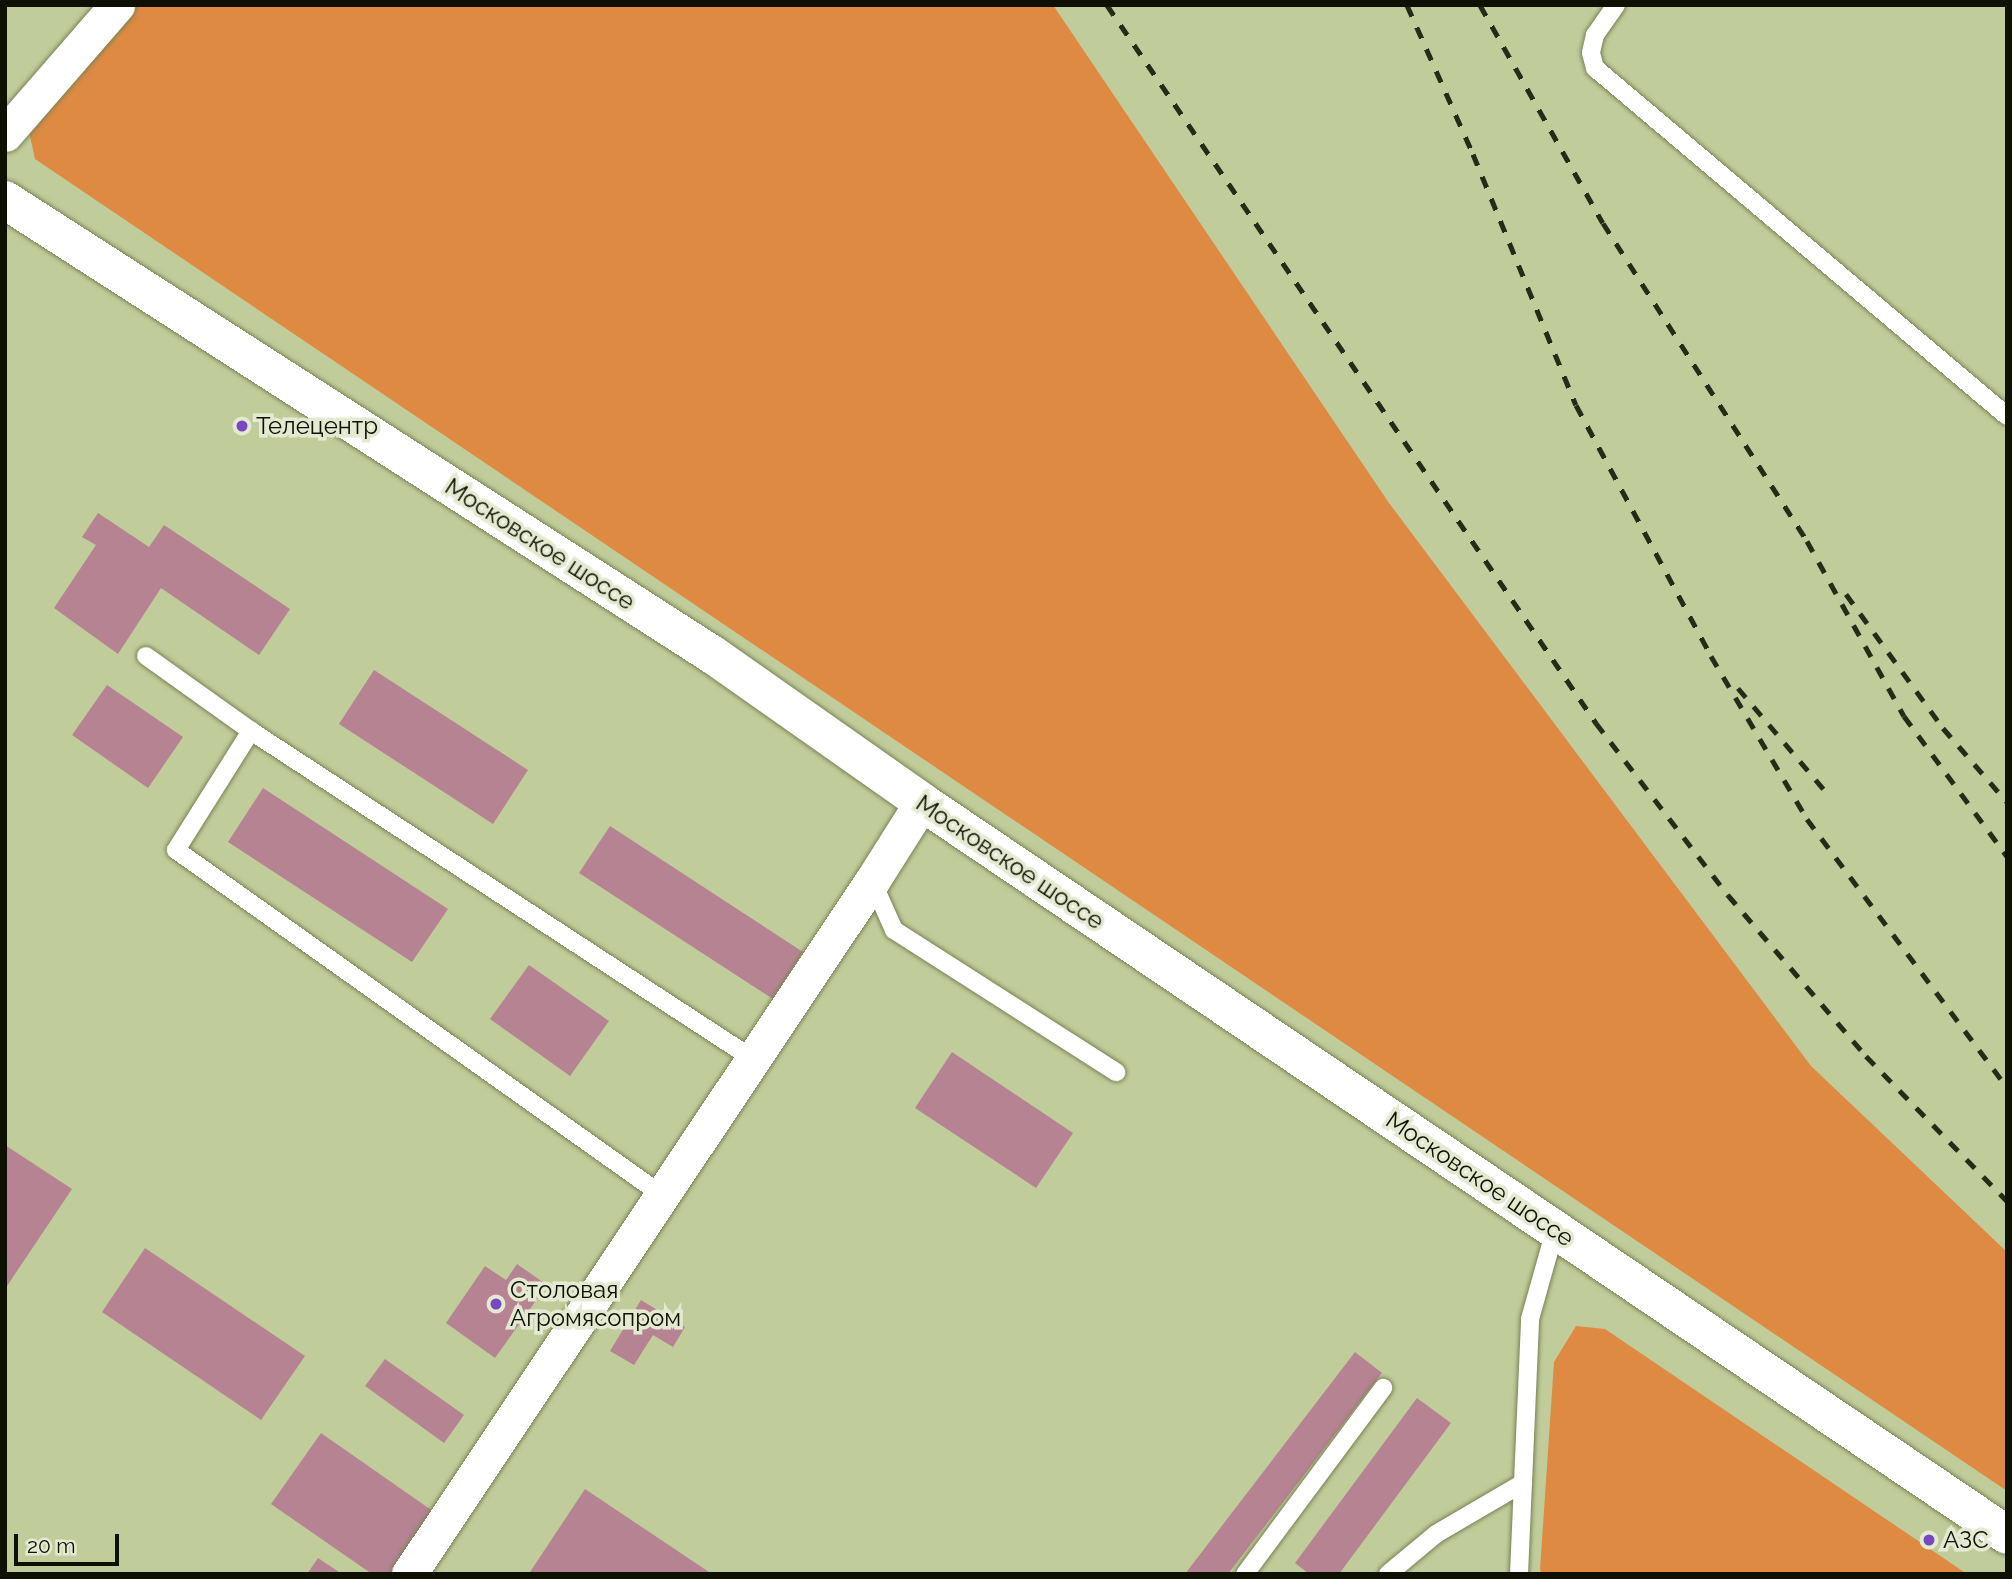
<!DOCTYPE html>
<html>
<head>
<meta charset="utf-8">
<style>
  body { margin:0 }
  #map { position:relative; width:2012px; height:1579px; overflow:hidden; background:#c1cc9b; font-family:Raleway,sans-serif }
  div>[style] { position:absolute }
  .green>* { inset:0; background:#de8a43 }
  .building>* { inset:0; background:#b68393 }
  .roads { filter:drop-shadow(0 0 2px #798254) drop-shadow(0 0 2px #798254) }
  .lane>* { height:18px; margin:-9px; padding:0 9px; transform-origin:9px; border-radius:9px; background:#fff }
  .street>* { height:35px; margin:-17.5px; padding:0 17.5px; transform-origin:17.5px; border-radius:17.5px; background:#fff }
  .secondary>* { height:38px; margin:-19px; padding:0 19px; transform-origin:19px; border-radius:19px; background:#fff }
  .rail>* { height:5px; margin-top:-2.5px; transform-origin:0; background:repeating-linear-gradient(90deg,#262b17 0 12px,transparent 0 24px) }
  .dots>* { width:19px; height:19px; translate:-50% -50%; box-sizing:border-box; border:4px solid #e4ead1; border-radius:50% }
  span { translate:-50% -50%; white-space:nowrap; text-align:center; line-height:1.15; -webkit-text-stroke:7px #e4ead1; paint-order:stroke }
  .poi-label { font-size:24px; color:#0e1102 }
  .left { translate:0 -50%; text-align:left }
  .street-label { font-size:24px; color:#0e1102 }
  .frame { position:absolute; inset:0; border:7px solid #0e1102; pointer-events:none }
  .scale { position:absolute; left:14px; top:1534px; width:105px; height:32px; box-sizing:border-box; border:4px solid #0e1102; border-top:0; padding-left:9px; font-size:21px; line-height:24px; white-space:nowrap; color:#0e1102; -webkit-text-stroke:5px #e4ead1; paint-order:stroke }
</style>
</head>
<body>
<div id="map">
  <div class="green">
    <i style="clip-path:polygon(137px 5px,1053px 5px,1389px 503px,1811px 1066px,2007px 1252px,2007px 1491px,35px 159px,28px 127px)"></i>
    <i style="clip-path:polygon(1576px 1326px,1605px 1329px,1967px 1574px,1542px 1574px,1540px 1570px,1554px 1362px)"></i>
  </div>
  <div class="building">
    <i style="clip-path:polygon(98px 513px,149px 547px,164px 525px,290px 609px,259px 655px,161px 588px,118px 654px,54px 608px,96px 545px,82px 537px)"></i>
    <i style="clip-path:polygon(374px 670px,528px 770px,493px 824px,339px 724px)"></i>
    <i style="clip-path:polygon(107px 685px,183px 737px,148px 788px,72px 735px)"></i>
    <i style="clip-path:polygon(263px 788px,448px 909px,412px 962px,228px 842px)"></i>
    <i style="clip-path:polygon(610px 826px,803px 952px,773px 999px,579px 873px)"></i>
    <i style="clip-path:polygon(529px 965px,609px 1021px,570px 1076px,490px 1019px)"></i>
    <i style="clip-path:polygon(952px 1052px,1073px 1133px,1036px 1188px,915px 1108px)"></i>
    <i style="clip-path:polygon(5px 1145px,72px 1189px,5px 1289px)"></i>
    <i style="clip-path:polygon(145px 1248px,305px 1356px,261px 1420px,102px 1312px)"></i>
    <i style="clip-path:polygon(517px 1264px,547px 1285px,495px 1358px,446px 1323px,485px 1266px,506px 1280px)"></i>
    <i style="clip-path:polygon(641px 1300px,685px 1327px,673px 1347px,653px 1335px,634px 1365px,610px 1351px)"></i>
    <i style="clip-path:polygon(1355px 1352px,1382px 1373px,1228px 1574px,1185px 1574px)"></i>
    <i style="clip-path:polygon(385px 1359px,464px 1415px,444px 1443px,365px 1386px)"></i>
    <i style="clip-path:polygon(1417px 1398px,1451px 1423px,1339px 1574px,1309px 1574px,1295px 1563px)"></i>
    <i style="clip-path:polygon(321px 1433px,437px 1514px,395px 1574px,372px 1574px,271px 1504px)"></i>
    <i style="clip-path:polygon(585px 1489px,712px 1574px,533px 1574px,530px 1572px)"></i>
    <i style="clip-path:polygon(318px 1558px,342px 1574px,307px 1574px)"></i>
  </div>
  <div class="roads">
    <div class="lane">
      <i style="left:1616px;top:5px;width:37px;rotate:125deg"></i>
      <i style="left:1595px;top:35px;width:18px;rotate:103deg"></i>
      <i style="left:1591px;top:53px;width:16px;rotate:75deg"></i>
      <i style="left:1595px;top:68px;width:539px;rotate:40.19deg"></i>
      <i style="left:146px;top:656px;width:129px;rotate:35.5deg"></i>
      <i style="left:872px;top:881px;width:54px;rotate:65.8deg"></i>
      <i style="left:894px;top:930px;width:264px;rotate:32.6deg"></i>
      <i style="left:662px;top:1195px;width:596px;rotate:-144.63deg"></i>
      <i style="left:176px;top:850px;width:141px;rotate:-57.8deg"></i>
      <i style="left:251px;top:731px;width:600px;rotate:33.16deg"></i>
      <i style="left:1245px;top:1574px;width:232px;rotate:-53.4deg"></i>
      <i style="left:1388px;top:1574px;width:62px;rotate:-39.8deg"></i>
      <i style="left:1436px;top:1534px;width:101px;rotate:-30.4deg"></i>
      <i style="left:1519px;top:1574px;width:255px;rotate:-87.5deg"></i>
      <i style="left:1530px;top:1319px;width:92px;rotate:-74.3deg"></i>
    </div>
    <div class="street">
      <i style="left:5px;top:134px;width:171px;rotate:-49deg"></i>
      <i style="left:409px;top:1574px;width:833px;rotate:-56.25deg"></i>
      <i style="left:872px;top:881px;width:93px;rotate:-57.7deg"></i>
    </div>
    <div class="secondary">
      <i style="left:5px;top:200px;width:842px;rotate:32.73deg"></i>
      <i style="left:713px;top:655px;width:256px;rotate:35.1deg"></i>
      <i style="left:922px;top:802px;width:1309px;rotate:34.04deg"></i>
    </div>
  </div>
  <div class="rail">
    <i style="left:1107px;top:5px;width:869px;rotate:55.74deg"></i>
    <i style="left:1596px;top:723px;width:217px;rotate:52.5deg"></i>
    <i style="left:1728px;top:895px;width:212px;rotate:49.4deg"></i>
    <i style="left:1866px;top:1056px;width:202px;rotate:45.8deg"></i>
    <i style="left:1407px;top:5px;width:163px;rotate:66.1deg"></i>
    <i style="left:1473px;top:154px;width:271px;rotate:67.7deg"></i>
    <i style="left:1576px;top:405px;width:285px;rotate:61.7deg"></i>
    <i style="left:1711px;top:656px;width:189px;rotate:59.5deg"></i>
    <i style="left:1807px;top:819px;width:334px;rotate:53.3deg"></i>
    <i style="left:1480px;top:5px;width:250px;rotate:60.6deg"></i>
    <i style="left:1603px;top:223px;width:378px;rotate:57.3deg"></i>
    <i style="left:1807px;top:541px;width:200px;rotate:61deg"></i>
    <i style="left:1904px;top:716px;width:174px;rotate:53.7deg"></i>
    <i style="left:1846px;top:594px;width:165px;rotate:54.1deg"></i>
    <i style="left:1943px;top:728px;width:98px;rotate:49.1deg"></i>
    <i style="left:1738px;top:688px;width:139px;rotate:49.7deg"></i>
  </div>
  <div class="dots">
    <i style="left:242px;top:426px;background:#7848c0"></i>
    <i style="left:496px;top:1304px;background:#7848c0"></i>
    <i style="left:1929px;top:1540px;background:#7848c0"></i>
  </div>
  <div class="poi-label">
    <span class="left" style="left:256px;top:426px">Телецентр</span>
    <span class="left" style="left:510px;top:1304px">Столовая<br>Агромясопром</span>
    <span class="left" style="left:1943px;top:1540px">АЗС</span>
  </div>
  <div class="street-label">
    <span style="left:540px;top:544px;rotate:33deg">Московское шоссе</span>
    <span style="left:1010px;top:862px;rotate:34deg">Московское шоссе</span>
    <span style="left:1480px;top:1179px;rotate:34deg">Московское шоссе</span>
  </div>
  <div class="frame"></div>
  <div class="scale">20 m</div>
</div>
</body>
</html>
